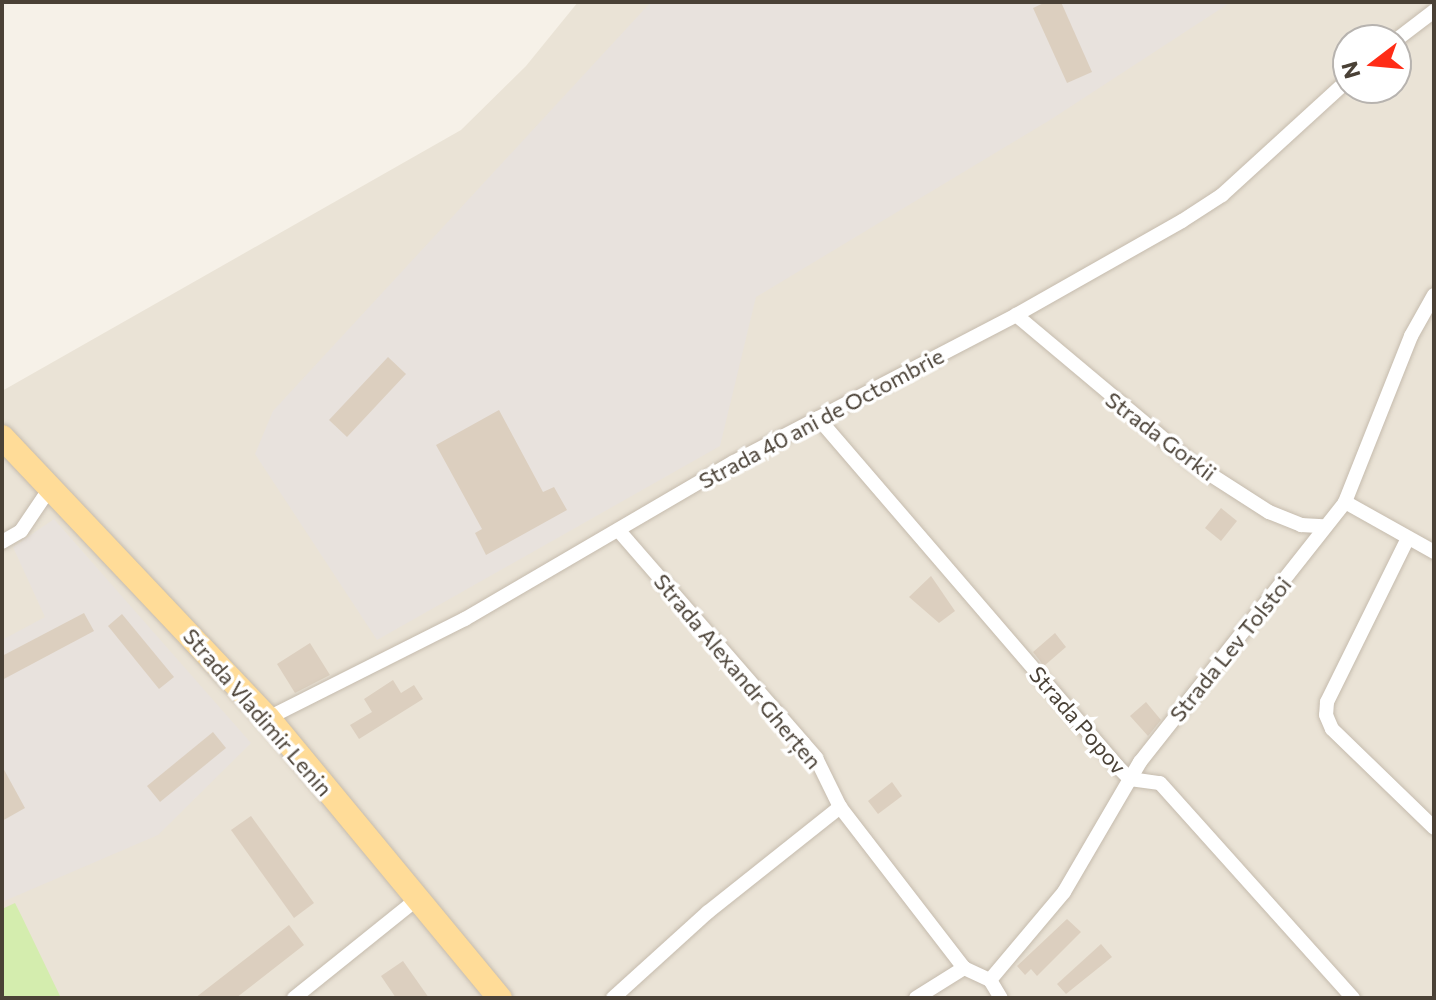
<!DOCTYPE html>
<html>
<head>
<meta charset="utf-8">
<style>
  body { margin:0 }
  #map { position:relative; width:1436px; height:1000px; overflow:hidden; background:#f6f1e8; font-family:Commissioner,sans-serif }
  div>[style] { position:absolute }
  .residential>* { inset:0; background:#eae3d6 }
  .industrial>* { inset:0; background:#e8e2dd }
  .green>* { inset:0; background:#d4edae }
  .building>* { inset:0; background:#dccfbf }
  .roads { filter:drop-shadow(0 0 2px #c5bbad) drop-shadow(0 0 2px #c5bbad) }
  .minor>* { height:14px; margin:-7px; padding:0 7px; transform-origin:7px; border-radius:7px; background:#fff }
  .primary>* { height:24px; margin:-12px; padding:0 12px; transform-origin:12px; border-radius:12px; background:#ffdc98 }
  span { translate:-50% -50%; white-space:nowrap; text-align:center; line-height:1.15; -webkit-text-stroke:7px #fff; paint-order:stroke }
  .street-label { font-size:22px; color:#4a4136 }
  .frame { position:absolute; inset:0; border:4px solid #4a4136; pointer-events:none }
  .north { position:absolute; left:1332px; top:24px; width:80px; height:80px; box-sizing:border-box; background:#fff; border:2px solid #b7b3af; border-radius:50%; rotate:254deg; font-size:22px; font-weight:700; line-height:32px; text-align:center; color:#4a4136 }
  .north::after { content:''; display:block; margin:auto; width:28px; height:36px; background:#ff2c16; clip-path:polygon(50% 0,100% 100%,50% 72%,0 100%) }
</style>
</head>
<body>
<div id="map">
  <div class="residential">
    <i style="clip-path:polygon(evenodd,578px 2px,1434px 2px,1434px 998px,2px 998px,2px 391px,461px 130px,526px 66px,578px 2px,1348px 40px,1396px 40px,1396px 88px,1348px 88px,1348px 40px)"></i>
  </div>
  <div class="industrial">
    <i style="clip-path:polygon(651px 2px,1231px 2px,1050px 120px,756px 297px,720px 446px,377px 640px,255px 454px,273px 411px)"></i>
    <i style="clip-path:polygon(54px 519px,251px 743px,158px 835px,2px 902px,2px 640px,45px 617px,13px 547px)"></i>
  </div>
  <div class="green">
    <i style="clip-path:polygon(15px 903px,22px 917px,61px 998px,2px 998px,2px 909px)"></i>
  </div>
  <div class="building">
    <i style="clip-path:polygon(1046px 2px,1061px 2px,1092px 72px,1067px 83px,1033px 8px)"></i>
    <i style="clip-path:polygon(388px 357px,406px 374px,347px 437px,329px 420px)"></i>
    <i style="clip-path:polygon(499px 410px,543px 492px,554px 487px,567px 510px,486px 555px,475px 533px,482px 529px,436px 445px)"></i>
    <i style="clip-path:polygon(1221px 508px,1237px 521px,1221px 541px,1205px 528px)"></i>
    <i style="clip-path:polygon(931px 576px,955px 611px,939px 623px,909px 597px)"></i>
    <i style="clip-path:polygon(84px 613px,94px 631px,2px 680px,2px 656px)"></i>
    <i style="clip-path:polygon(122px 614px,174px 677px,159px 689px,108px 626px)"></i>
    <i style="clip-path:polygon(1055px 633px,1066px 647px,1044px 666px,1033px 652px)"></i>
    <i style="clip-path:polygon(310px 643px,330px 675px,295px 693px,277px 664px)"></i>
    <i style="clip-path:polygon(393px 680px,401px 693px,414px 685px,423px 699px,359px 739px,350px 725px,372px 712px,364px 699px)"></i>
    <i style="clip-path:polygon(1146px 702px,1161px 720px,1148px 736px,1130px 716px)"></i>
    <i style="clip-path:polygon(213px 732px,226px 748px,160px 802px,147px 786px)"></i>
    <i style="clip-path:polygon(2px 766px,25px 808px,2px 821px)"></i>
    <i style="clip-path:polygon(892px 782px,902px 796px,878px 814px,868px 801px)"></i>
    <i style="clip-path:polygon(251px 816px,314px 903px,294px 918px,231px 830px)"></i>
    <i style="clip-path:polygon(1067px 919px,1081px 932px,1037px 976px,1031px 969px,1025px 975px,1017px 966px)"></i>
    <i style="clip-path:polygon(289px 925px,304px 945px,236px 998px,195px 998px)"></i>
    <i style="clip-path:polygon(1101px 944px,1112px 957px,1066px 994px,1057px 984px)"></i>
    <i style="clip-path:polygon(403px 961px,429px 998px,396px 998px,381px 976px)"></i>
  </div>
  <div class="roads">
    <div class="minor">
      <i style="left:1396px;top:40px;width:48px;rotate:-37.3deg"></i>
      <i style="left:1016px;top:315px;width:229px;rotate:40deg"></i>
      <i style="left:1191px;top:462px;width:93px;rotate:32.7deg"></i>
      <i style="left:1269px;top:512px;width:35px;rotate:22deg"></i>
      <i style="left:1301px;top:525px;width:22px;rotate:3deg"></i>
      <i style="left:818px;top:418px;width:459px;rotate:49.3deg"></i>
      <i style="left:1117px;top:766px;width:18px;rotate:45deg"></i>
      <i style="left:1130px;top:779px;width:30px;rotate:8deg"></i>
      <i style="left:1160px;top:783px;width:289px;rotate:48.1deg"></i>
      <i style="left:1345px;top:502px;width:102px;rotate:29.3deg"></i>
      <i style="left:619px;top:531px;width:301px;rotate:49deg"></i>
      <i style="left:816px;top:758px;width:55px;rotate:63.9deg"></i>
      <i style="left:840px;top:807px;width:203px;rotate:52.4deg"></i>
      <i style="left:964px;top:968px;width:29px;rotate:25deg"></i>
      <i style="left:990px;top:980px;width:21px;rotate:59deg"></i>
      <i style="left:1408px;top:538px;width:183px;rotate:116.3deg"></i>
      <i style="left:1327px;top:702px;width:13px;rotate:94deg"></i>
      <i style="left:1326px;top:715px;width:15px;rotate:67deg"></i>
      <i style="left:1332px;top:729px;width:142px;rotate:44.1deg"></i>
      <i style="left:2px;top:542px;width:22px;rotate:-30deg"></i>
      <i style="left:21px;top:531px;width:52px;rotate:-56deg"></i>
      <i style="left:268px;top:718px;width:220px;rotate:-26.7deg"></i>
      <i style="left:465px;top:619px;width:311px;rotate:-30.3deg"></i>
      <i style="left:734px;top:462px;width:318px;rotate:-27.5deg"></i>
      <i style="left:1016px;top:315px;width:191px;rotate:-29.5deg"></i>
      <i style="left:1182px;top:221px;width:48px;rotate:-33deg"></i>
      <i style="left:1222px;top:195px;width:171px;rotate:-42.4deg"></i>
      <i style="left:990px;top:980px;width:115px;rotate:-49.9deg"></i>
      <i style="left:1064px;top:892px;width:151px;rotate:-59.7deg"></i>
      <i style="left:1140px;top:762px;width:331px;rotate:-51.7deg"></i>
      <i style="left:1345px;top:502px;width:179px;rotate:-68.3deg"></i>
      <i style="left:1411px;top:336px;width:47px;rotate:-60.7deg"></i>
      <i style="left:294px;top:998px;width:158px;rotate:-38.8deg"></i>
      <i style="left:613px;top:998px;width:128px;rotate:-42.2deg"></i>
      <i style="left:708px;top:912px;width:169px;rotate:-38.5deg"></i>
      <i style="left:916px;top:998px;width:57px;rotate:-32deg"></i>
    </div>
    <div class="primary">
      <i style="left:2px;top:437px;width:387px;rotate:46.6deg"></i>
      <i style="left:268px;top:718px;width:364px;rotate:50.4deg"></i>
    </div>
  </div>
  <div class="street-label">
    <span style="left:821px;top:418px;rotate:-28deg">Strada 40 ani de Octombrie</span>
    <span style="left:1161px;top:436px;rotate:37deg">Strada Gorkii</span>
    <span style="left:1230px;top:649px;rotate:-51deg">Strada Lev Tolstoi</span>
    <span style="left:738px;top:671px;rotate:50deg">Strada Alexandr Gherțen</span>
    <span style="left:258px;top:712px;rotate:49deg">Strada Vladimir Lenin</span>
    <span style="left:1078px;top:720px;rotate:49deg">Strada Popov</span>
  </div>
  <div class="frame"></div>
  <div class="north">N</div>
</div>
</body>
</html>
